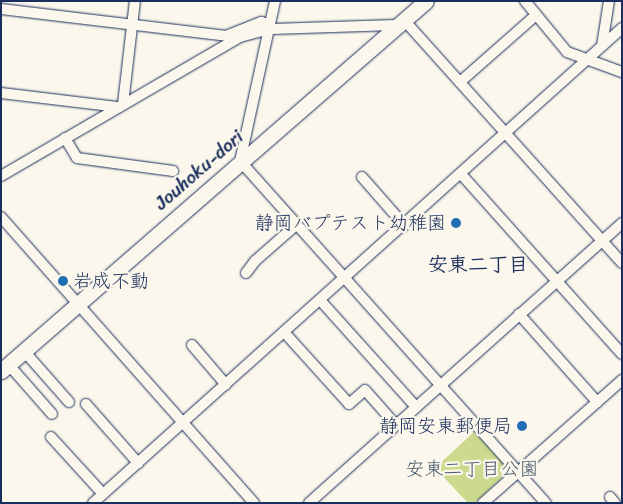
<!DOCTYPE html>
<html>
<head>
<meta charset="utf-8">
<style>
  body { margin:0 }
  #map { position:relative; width:623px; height:504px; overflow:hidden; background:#fbf7ec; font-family:Sriracha,"Klee One",sans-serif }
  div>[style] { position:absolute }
  .green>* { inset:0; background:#ccda8e }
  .roads { filter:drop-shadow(0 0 1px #1b2f5e) drop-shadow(0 0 1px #1b2f5e) }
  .street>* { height:10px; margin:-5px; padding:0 5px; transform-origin:5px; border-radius:5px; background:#fbf7ec }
  .secondary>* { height:15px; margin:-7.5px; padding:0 7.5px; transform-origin:7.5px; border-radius:7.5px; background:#fbf7ec }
  .dots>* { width:14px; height:14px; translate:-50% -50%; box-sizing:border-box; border:2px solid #fbf7ec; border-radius:50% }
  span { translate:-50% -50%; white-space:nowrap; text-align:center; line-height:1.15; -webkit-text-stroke:4.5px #fbf7ec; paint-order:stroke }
  .street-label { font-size:19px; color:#1b2f5e }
  .poi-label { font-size:19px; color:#1b2f5e }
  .right { translate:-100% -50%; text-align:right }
  .left { translate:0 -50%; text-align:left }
  .park-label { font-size:19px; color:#475a6a }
  .neighbourhood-label { font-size:20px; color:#1b2f5e; font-weight:700 }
  .frame { position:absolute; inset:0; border:2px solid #1b2f5e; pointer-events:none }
</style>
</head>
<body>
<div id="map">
  <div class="green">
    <i style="clip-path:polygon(474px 432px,510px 470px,475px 503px,468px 503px,435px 468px)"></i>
  </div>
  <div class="roads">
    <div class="street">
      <i style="left:275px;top:1px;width:164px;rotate:102.3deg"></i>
      <i style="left:240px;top:161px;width:459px;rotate:48.2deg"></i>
      <i style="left:525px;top:1px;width:66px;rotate:50.5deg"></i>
      <i style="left:567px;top:52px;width:59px;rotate:20deg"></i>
      <i style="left:1px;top:9px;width:227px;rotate:6.8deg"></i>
      <i style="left:226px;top:36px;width:38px;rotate:-22deg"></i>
      <i style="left:261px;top:22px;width:9px;rotate:13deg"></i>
      <i style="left:404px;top:20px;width:326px;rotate:48.1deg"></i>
      <i style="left:602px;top:46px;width:46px;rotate:-81.2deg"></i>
      <i style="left:460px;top:82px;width:101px;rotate:-41.4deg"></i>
      <i style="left:1px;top:93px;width:119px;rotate:6.8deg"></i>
      <i style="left:123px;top:104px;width:104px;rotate:-83.4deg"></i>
      <i style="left:65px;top:138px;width:23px;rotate:59deg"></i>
      <i style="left:77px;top:158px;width:97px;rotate:7.7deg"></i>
      <i style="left:461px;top:174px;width:241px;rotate:48.2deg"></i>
      <i style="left:1px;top:176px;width:276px;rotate:-30.2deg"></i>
      <i style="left:240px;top:37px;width:30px;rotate:-15deg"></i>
      <i style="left:269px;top:29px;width:129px;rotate:-1.8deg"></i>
      <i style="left:362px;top:177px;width:64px;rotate:48.8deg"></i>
      <i style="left:1px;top:217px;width:382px;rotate:48.5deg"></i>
      <i style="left:246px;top:273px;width:15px;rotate:-53deg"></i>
      <i style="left:255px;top:261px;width:55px;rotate:-41.3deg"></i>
      <i style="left:320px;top:300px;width:144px;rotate:48.1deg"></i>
      <i style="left:519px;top:314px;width:118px;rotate:48.4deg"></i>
      <i style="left:284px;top:332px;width:97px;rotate:47.9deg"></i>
      <i style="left:349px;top:404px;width:21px;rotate:-41deg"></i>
      <i style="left:365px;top:390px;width:47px;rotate:48.5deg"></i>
      <i style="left:192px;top:345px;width:52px;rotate:49.6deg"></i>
      <i style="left:24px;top:351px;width:68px;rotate:48.6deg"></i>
      <i style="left:9px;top:365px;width:65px;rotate:48.7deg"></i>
      <i style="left:86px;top:404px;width:79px;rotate:48.6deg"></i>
      <i style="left:51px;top:437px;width:77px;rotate:47.6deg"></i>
      <i style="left:610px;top:497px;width:8px;rotate:50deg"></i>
      <i style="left:93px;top:503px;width:711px;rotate:-41.92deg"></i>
      <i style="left:309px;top:503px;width:420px;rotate:-41.8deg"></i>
      <i style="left:483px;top:503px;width:186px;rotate:-41.5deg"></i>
    </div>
    <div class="secondary">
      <i style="left:1px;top:371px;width:563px;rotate:-41.04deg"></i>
    </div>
  </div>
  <div class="dots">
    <i style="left:456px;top:223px;background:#1f6fb2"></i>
    <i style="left:63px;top:281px;background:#1f6fb2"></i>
    <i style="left:522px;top:426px;background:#1f6fb2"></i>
  </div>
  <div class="street-label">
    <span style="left:199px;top:170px;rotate:-41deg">Jouhoku-dori</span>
  </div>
  <div class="poi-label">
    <span class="right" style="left:446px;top:223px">静岡バプテスト幼稚園</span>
    <span class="left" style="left:73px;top:281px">岩成不動</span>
    <span class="right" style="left:512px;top:426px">静岡安東郵便局</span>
  </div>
  <div class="park-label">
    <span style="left:472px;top:469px">安東二丁目公園</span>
  </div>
  <div class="neighbourhood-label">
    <span style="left:478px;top:264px">安東二丁目</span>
  </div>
  <div class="frame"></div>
</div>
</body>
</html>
